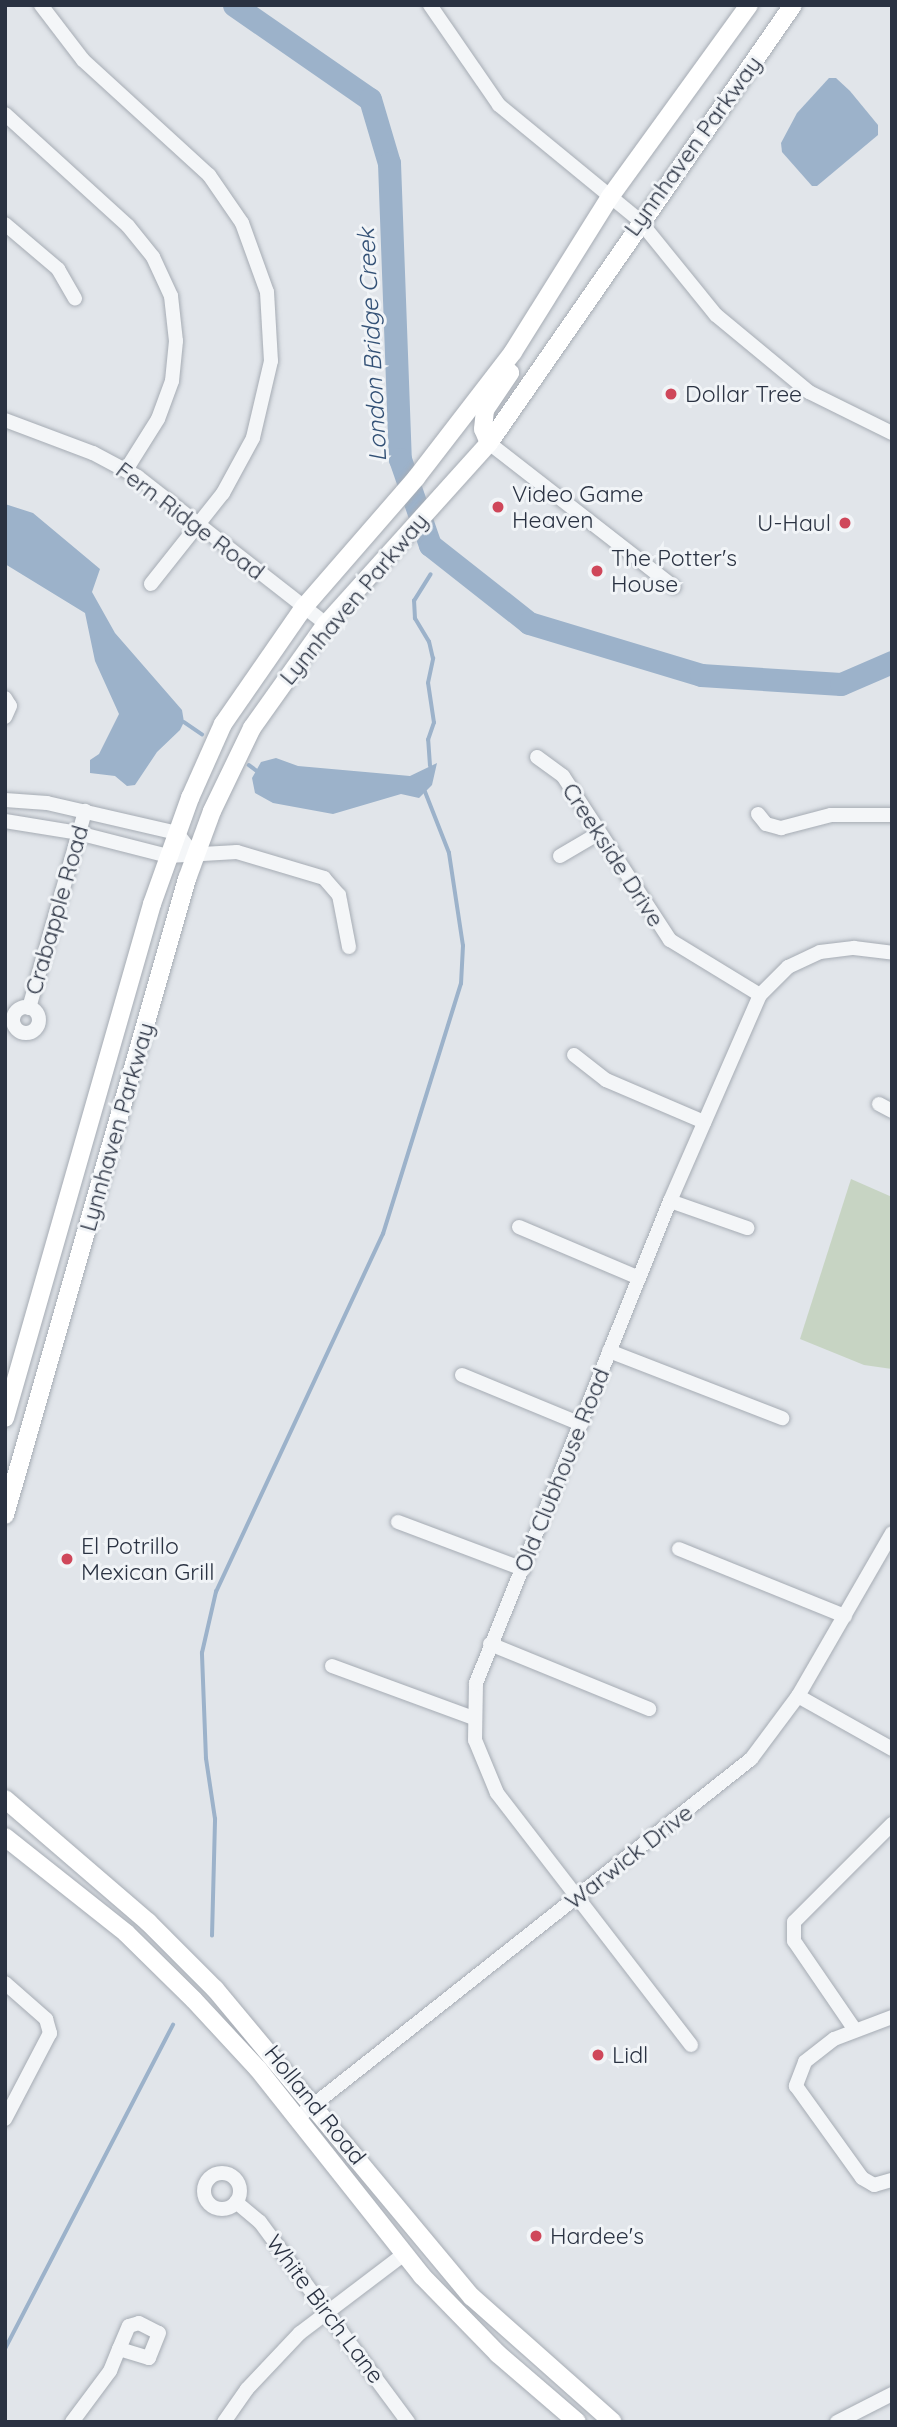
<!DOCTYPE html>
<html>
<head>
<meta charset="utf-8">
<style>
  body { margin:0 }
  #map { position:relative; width:897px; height:2427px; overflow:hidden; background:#e1e5ea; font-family:Quicksand,sans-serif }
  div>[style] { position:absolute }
  .green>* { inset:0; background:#c7d4c3 }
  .water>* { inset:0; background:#9cb2ca }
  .stream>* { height:3.5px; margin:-1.75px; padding:0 1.75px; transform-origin:1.75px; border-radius:1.75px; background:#9cb2ca }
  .river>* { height:23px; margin:-11.5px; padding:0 11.5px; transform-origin:11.5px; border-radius:11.5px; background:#9cb2ca }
  .roads { filter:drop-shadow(0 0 2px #a6acb4) drop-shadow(0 0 2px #a6acb4) }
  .minor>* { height:14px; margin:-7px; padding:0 7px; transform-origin:7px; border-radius:7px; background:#f4f6f8 }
  .minor>.ring { margin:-7px; padding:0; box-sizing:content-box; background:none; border:14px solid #f4f6f8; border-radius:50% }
  .major>* { height:18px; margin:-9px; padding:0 9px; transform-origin:9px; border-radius:9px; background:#fff }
  .dots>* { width:19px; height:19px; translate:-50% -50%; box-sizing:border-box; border:4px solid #f1f4f7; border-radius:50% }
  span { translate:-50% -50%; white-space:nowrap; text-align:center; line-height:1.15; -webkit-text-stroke:6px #f1f4f7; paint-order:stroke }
  .street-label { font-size:23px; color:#2a3242 }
  .poi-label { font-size:23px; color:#2a3242 }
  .left { translate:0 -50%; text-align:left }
  .right { translate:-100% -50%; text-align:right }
  .water-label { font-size:24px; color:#335176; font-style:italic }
  .frame { position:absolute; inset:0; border:7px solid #2a3242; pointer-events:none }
</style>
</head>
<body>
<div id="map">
  <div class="green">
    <i style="clip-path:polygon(851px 1179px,892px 1197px,892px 1369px,864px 1365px,800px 1339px)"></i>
  </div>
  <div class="water">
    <i style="clip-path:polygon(829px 78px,836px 78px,850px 91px,878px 125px,878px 135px,817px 186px,812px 186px,782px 152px,781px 143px,797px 113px)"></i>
    <i style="clip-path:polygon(5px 504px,33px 513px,100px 569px,92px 592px,115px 633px,182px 710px,184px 722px,180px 730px,157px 752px,135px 785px,127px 786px,115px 776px,90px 773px,90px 760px,99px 754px,119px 714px,95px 661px,85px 613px,5px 564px)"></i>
    <i style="clip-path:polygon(276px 758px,298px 766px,410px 776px,437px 763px,432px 785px,419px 798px,401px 794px,333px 814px,273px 803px,255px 793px,252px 778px,261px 762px)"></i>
  </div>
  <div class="stream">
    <i style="left:184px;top:722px;width:22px;rotate:34deg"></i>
    <i style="left:249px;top:765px;width:9px;rotate:36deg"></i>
    <i style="left:430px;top:766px;width:26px;rotate:-94deg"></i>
    <i style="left:428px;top:740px;width:18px;rotate:-71deg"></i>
    <i style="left:434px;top:723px;width:40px;rotate:-98.5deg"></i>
    <i style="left:428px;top:683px;width:25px;rotate:-78deg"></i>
    <i style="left:433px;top:659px;width:17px;rotate:-103deg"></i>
    <i style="left:429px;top:642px;width:27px;rotate:-121deg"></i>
    <i style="left:415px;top:619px;width:18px;rotate:-93deg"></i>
    <i style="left:414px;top:601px;width:31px;rotate:-58deg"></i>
    <i style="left:212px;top:1936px;width:117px;rotate:-88.5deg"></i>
    <i style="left:215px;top:1819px;width:61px;rotate:-98.5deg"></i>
    <i style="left:206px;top:1759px;width:106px;rotate:-92.2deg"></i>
    <i style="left:202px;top:1653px;width:63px;rotate:-77.1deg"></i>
    <i style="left:216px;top:1592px;width:395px;rotate:-65deg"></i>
    <i style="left:383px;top:1234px;width:262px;rotate:-72.7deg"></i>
    <i style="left:461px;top:984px;width:38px;rotate:-87deg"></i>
    <i style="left:463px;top:946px;width:94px;rotate:-98.6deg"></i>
    <i style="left:449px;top:853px;width:66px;rotate:-111.5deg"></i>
    <i style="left:5px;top:2349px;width:365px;rotate:-62.6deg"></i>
  </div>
  <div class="river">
    <i style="left:234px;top:5px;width:165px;rotate:34.7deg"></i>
    <i style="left:370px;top:99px;width:67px;rotate:73.5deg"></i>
    <i style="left:389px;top:163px;width:296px;rotate:87.9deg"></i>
    <i style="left:400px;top:459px;width:91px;rotate:70.8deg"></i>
    <i style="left:430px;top:545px;width:126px;rotate:38.2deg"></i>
    <i style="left:529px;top:623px;width:180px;rotate:16.8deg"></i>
    <i style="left:701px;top:675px;width:140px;rotate:3.7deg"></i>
    <i style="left:841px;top:684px;width:56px;rotate:-23.3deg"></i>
  </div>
  <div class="roads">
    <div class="minor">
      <i style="left:41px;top:5px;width:69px;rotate:52.6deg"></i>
      <i style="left:83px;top:60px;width:171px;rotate:42.4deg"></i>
      <i style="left:209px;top:175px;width:58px;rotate:55.5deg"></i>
      <i style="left:242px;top:223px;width:73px;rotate:70.1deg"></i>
      <i style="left:267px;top:292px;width:69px;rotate:86.7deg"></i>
      <i style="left:271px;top:361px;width:79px;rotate:103.2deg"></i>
      <i style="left:253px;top:438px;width:63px;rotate:118.6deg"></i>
      <i style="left:223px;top:493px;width:116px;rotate:128.4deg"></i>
      <i style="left:430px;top:5px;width:121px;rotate:55.4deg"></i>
      <i style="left:499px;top:105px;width:181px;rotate:39.4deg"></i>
      <i style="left:639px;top:220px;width:122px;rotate:51deg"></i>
      <i style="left:716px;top:315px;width:121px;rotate:39.6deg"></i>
      <i style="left:809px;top:392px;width:93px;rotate:26.3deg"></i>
      <i style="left:5px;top:114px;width:166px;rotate:42.3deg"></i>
      <i style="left:128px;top:226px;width:40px;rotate:51deg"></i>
      <i style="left:153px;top:257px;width:43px;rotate:65.2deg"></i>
      <i style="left:171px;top:296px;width:45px;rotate:83.7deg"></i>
      <i style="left:176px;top:341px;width:40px;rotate:95.7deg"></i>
      <i style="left:172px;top:381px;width:40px;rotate:110.2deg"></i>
      <i style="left:158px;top:419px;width:60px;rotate:122.1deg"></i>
      <i style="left:5px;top:224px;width:70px;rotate:40.3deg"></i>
      <i style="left:58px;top:269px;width:34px;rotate:60deg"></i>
      <i style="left:5px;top:420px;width:94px;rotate:20.6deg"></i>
      <i style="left:93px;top:453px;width:51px;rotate:28.1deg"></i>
      <i style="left:138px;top:477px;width:239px;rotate:38deg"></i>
      <i style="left:489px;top:443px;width:234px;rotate:37.9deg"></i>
      <i style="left:5px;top:698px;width:9px;rotate:58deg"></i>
      <i style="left:10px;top:706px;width:12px;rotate:114deg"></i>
      <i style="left:537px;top:757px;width:32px;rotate:36deg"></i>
      <i style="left:563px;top:776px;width:196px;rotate:56.9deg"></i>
      <i style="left:670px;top:940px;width:105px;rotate:31.4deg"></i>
      <i style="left:5px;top:800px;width:42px;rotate:4.1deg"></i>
      <i style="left:47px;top:803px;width:133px;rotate:13deg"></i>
      <i style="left:177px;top:833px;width:29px;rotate:52deg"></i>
      <i style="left:758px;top:814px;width:13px;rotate:51deg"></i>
      <i style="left:766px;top:824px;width:16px;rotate:15deg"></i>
      <i style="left:781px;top:828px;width:52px;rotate:-14.6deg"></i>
      <i style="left:831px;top:815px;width:61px"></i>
      <i style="left:5px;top:821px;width:74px;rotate:9.3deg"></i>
      <i style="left:78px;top:833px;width:93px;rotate:14.3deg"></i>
      <i style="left:168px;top:856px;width:69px;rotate:-3.3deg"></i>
      <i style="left:237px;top:852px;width:91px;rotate:16.6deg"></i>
      <i style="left:324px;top:878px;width:23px;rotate:49deg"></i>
      <i style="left:339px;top:895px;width:53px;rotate:79.1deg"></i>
      <i style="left:560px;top:856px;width:45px;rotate:-30.5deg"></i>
      <i class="ring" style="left:13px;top:1007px;width:12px;height:12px"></i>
      <i style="left:29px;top:1008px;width:205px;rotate:-74.1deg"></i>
      <i style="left:574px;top:1055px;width:41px;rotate:38deg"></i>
      <i style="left:606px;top:1080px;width:107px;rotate:23.2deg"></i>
      <i style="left:879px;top:1104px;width:15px;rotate:28deg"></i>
      <i style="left:670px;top:1201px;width:82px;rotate:19.3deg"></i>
      <i style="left:519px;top:1227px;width:130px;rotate:23deg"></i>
      <i style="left:609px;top:1351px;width:186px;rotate:21.2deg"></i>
      <i style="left:462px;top:1375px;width:129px;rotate:22.4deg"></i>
      <i style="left:398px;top:1522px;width:134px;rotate:20.6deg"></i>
      <i style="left:679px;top:1549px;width:179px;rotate:22deg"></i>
      <i style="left:490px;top:1644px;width:172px;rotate:22.2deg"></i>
      <i style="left:332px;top:1666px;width:150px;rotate:20.2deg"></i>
      <i style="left:798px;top:1696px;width:108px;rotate:29.4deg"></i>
      <i style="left:5px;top:1983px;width:55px;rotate:41.3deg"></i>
      <i style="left:46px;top:2019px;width:15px;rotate:74deg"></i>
      <i style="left:50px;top:2033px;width:97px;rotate:117.6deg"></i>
      <i style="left:892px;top:2017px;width:62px;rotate:159.2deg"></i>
      <i style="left:834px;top:2039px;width:37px;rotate:142deg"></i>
      <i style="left:805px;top:2062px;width:26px;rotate:111deg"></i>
      <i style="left:796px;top:2086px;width:113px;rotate:54.3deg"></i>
      <i style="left:862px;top:2178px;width:14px;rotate:30deg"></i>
      <i style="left:874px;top:2185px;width:19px;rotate:-16deg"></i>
      <i style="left:855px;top:2030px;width:108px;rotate:-124.4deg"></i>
      <i style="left:794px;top:1941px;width:19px;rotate:-90deg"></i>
      <i style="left:794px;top:1922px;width:139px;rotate:-45deg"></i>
      <i style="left:691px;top:2045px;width:318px;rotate:-127.6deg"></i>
      <i style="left:497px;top:1793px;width:57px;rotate:-112.5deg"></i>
      <i style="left:475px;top:1740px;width:57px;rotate:-89deg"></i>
      <i style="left:476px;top:1683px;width:520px;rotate:-68.08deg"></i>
      <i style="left:670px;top:1201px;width:225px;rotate:-66.4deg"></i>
      <i style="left:760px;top:995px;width:40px;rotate:-45deg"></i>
      <i style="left:788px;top:967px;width:35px;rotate:-25deg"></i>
      <i style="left:820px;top:952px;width:34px;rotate:-7deg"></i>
      <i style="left:854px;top:948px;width:38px;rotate:7deg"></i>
      <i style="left:297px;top:2118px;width:579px;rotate:-38.34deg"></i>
      <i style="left:751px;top:1759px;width:79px;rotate:-53.3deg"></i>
      <i style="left:798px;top:1696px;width:188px;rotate:-60deg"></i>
      <i class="ring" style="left:204px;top:2173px;width:22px;height:22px"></i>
      <i style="left:236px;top:2202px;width:31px;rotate:40deg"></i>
      <i style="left:260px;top:2222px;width:249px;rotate:53.5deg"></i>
      <i style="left:139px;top:2323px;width:22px;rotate:27deg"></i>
      <i style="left:159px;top:2333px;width:27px;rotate:112deg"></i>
      <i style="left:149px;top:2358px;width:31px;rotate:-163deg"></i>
      <i style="left:119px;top:2349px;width:25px;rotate:-67deg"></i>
      <i style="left:129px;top:2326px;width:10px;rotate:-17deg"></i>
      <i style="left:72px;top:2422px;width:64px;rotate:-53.3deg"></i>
      <i style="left:110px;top:2371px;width:24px;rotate:-68deg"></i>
      <i style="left:224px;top:2422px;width:40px;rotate:-55.1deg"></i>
      <i style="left:247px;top:2389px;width:77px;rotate:-46.6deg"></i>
      <i style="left:300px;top:2333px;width:131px;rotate:-37.2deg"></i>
      <i style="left:837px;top:2422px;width:62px;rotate:-27deg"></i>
    </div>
    <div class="major">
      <i style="left:489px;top:443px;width:15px;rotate:-113deg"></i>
      <i style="left:483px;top:429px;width:19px;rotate:-84deg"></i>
      <i style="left:485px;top:410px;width:45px;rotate:-56deg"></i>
      <i style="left:5px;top:1418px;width:535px;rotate:-74.04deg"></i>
      <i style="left:152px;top:904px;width:113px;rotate:-70.3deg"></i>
      <i style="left:190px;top:798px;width:81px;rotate:-66deg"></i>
      <i style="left:223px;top:724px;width:142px;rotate:-55.3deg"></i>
      <i style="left:304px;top:607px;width:171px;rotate:-49deg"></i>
      <i style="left:416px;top:478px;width:159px;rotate:-52.4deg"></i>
      <i style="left:513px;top:352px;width:183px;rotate:-58deg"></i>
      <i style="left:610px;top:197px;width:237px;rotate:-54.1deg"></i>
      <i style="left:5px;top:1515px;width:662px;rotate:-74.03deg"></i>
      <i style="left:187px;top:879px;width:72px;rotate:-69.8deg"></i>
      <i style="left:212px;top:811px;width:92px;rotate:-64.3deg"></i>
      <i style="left:252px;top:728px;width:128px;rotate:-54.6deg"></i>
      <i style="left:326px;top:624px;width:244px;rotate:-48deg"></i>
      <i style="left:489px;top:443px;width:533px;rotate:-55.24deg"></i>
      <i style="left:5px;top:1799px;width:189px;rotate:40.7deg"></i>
      <i style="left:148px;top:1922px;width:95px;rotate:45deg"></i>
      <i style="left:215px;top:1989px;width:401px;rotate:50.2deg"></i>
      <i style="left:472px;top:2297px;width:188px;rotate:41.6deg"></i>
      <i style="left:5px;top:1837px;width:154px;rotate:38.4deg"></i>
      <i style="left:126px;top:1933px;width:95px;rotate:44.6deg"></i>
      <i style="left:194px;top:2000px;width:94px;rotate:47.2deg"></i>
      <i style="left:258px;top:2069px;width:264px;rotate:51.6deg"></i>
      <i style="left:422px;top:2276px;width:109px;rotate:45.7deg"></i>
      <i style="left:498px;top:2354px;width:104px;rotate:40.7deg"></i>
    </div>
  </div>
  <div class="dots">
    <i style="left:671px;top:394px;background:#cf475a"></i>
    <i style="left:498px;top:507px;background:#cf475a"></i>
    <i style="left:845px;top:523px;background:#cf475a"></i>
    <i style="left:597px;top:571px;background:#cf475a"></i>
    <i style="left:67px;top:1559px;background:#cf475a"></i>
    <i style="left:598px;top:2055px;background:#cf475a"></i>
    <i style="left:536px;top:2236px;background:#cf475a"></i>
  </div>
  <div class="street-label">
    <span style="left:693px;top:146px;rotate:-54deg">Lynnhaven Parkway</span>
    <span style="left:190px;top:521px;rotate:37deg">Fern Ridge Road</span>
    <span style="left:354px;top:599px;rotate:-50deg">Lynnhaven Parkway</span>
    <span style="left:613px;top:855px;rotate:57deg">Creekside Drive</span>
    <span style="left:57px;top:910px;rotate:-74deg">Crabapple Road</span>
    <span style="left:117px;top:1127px;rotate:-74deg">Lynnhaven Parkway</span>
    <span style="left:562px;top:1470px;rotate:-68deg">Old Clubhouse Road</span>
    <span style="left:629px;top:1857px;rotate:-38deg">Warwick Drive</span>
    <span style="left:315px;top:2105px;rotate:51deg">Holland Road</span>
    <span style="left:325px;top:2309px;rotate:53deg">White Birch Lane</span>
  </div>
  <div class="poi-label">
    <span class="left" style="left:685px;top:394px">Dollar Tree</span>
    <span class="left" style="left:512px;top:507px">Video Game<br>Heaven</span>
    <span class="right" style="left:831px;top:523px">U-Haul</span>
    <span class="left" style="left:611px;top:571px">The Potter's<br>House</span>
    <span class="left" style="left:81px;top:1559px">El Potrillo<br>Mexican Grill</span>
    <span class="left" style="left:612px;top:2055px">Lidl</span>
    <span class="left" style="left:550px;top:2236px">Hardee's</span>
  </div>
  <div class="water-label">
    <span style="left:372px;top:345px;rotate:-93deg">London Bridge Creek</span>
  </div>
  <div class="frame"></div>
</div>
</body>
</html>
